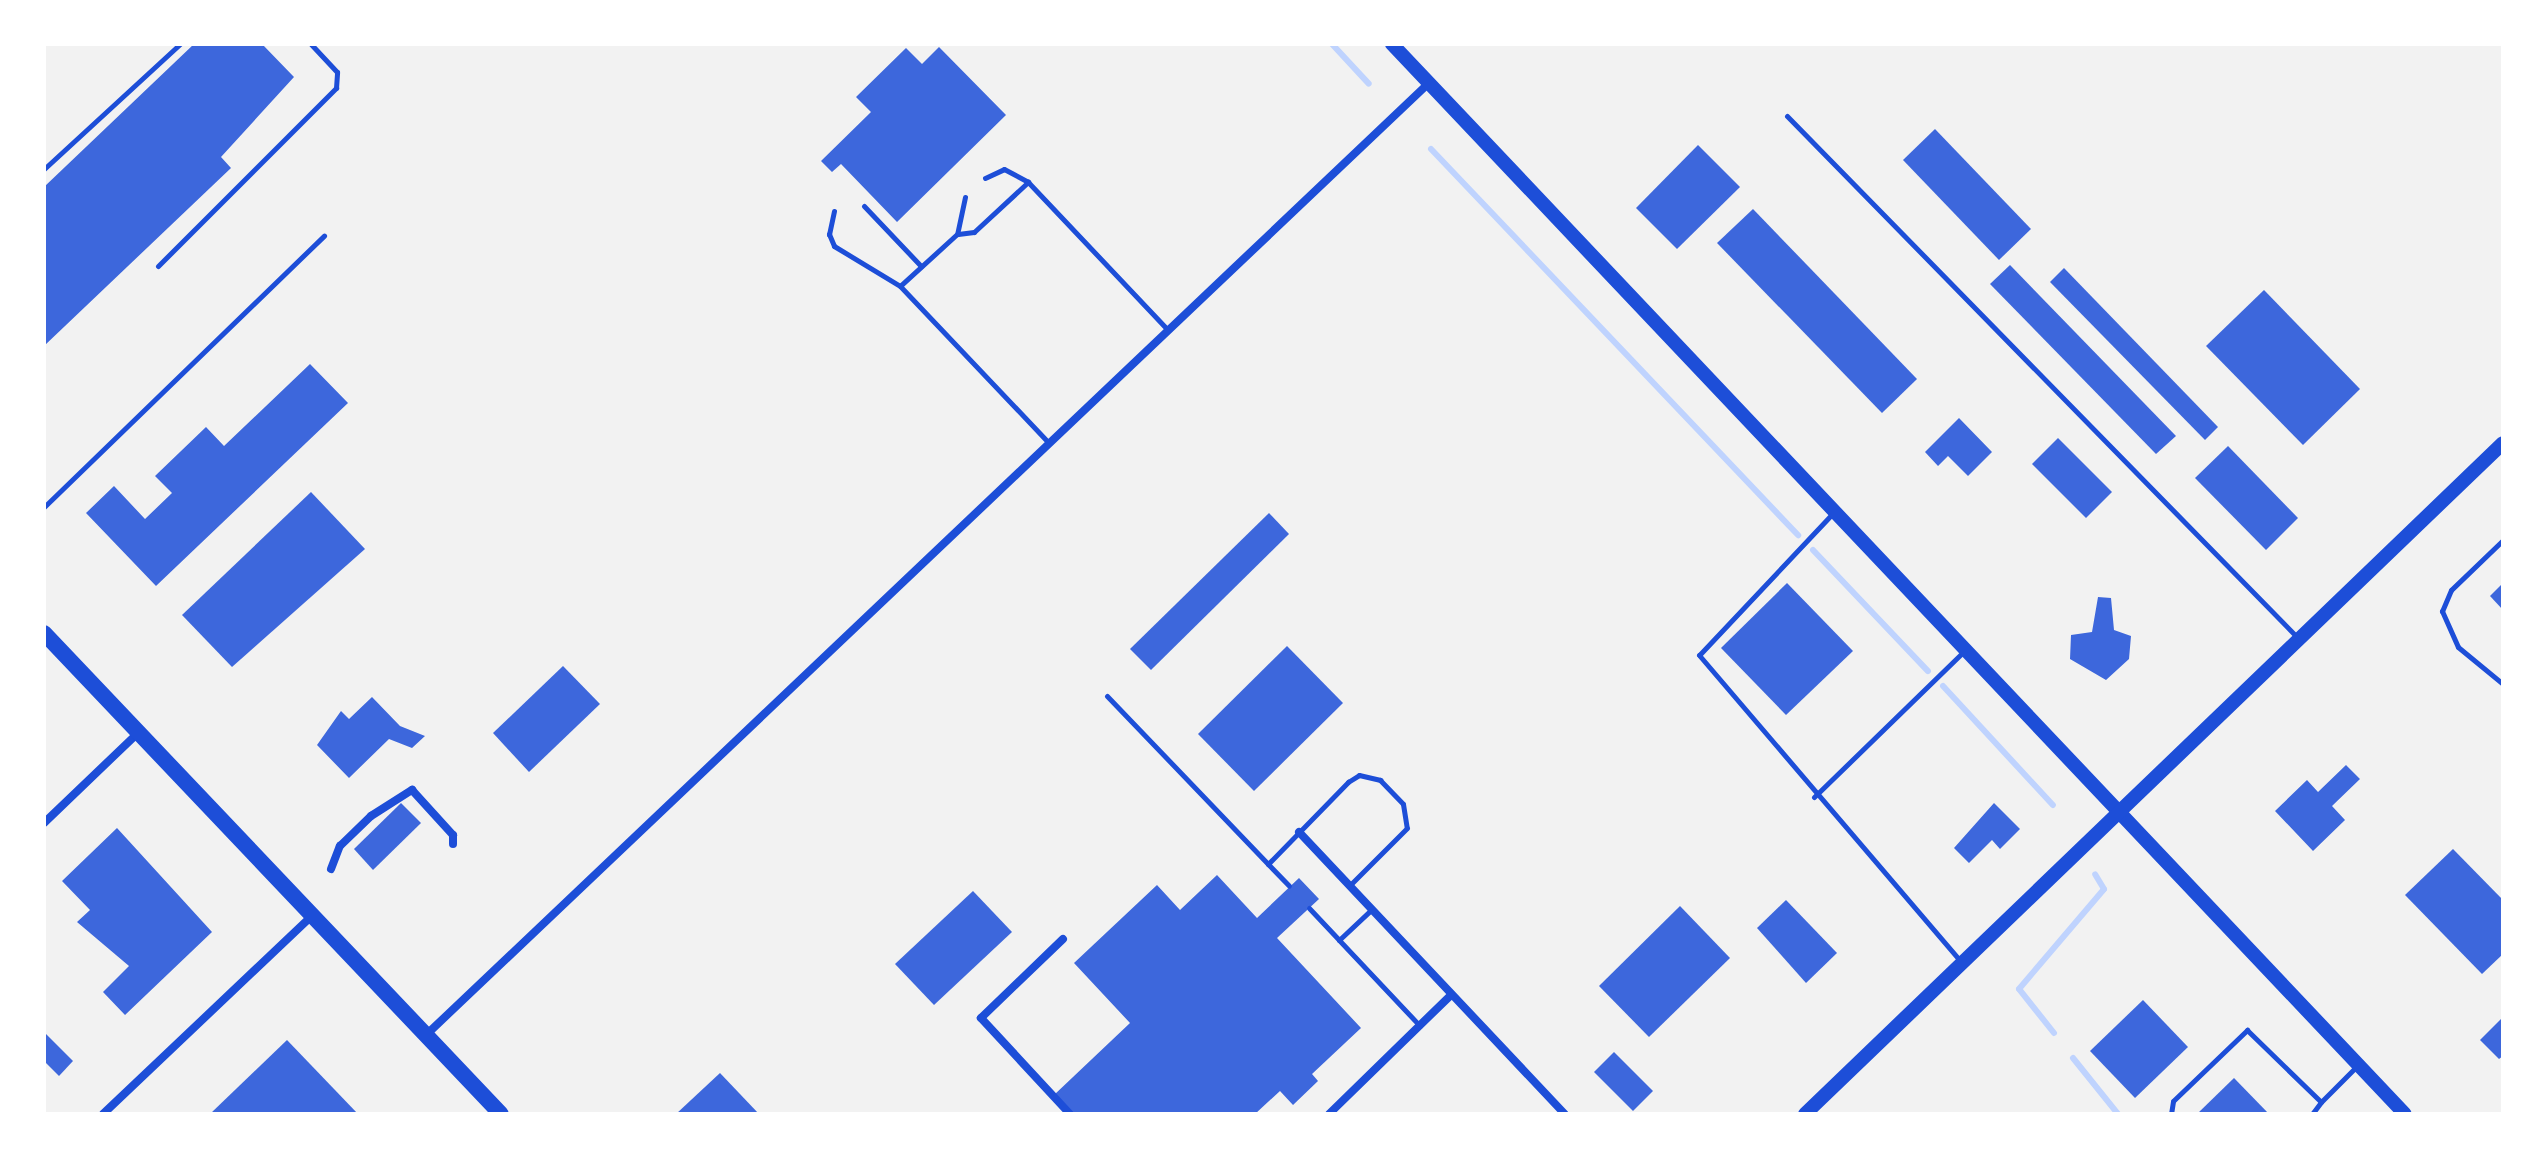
<!DOCTYPE html>
<html>
<head>
<meta charset="utf-8">
<style>
  body { margin:0 }
  #map { position:relative; width:2547px; height:1158px; overflow:hidden; background:#f2f2f2; font-family:"Exo 2",sans-serif }
  div>[style] { position:absolute }
  .stream>* { height:6px; margin:-3px; padding:0 3px; transform-origin:3px; border-radius:3px; background:#bfd3fe }
  .building>* { inset:0; background:#3d67dc }
  .service>* { height:5px; margin:-2.5px; padding:0 2.5px; transform-origin:2.5px; border-radius:2.5px; background:#1d4ed8 }
  .minor>* { height:8px; margin:-4px; padding:0 4px; transform-origin:4px; border-radius:4px; background:#1d4ed8 }
  .secondary>* { height:14px; margin:-7px; padding:0 7px; transform-origin:7px; border-radius:7px; background:#1d4ed8 }
  .primary>* { height:16px; margin:-8px; padding:0 8px; transform-origin:8px; border-radius:8px; background:#1d4ed8 }
  span { translate:-50% -50%; white-space:nowrap; text-align:center; line-height:1.15; -webkit-text-stroke:8px #fff; paint-order:stroke }
  .frame { position:absolute; inset:0; border:46px solid #fff; pointer-events:none }
</style>
</head>
<body>
<div id="map">
  <div class="stream">
    <i style="left:1332px;top:44px;width:54px;rotate:47.2deg"></i>
    <i style="left:1431px;top:149px;width:533px;rotate:46.45deg"></i>
    <i style="left:1813px;top:550px;width:167px;rotate:46.5deg"></i>
    <i style="left:1943px;top:686px;width:162px;rotate:47.3deg"></i>
    <i style="left:2054px;top:1033px;width:56px;rotate:-128.5deg"></i>
    <i style="left:2019px;top:989px;width:131px;rotate:-49.6deg"></i>
    <i style="left:2104px;top:889px;width:17px;rotate:-121deg"></i>
    <i style="left:2073px;top:1058px;width:72px;rotate:51.2deg"></i>
  </div>
  <div class="building">
    <i style="clip-path:polygon(194px 44px,262px 44px,294px 77px,221px 157px,231px 168px,44px 346px,44px 187px)"></i>
    <i style="clip-path:polygon(939px 47px,1006px 115px,897px 222px,841px 164px,832px 172px,821px 161px,871px 112px,856px 97px,906px 48px,922px 64px)"></i>
    <i style="clip-path:polygon(1935px 129px,2031px 229px,1999px 260px,1903px 160px)"></i>
    <i style="clip-path:polygon(1698px 145px,1740px 187px,1677px 249px,1636px 208px)"></i>
    <i style="clip-path:polygon(1753px 209px,1917px 379px,1882px 413px,1717px 243px)"></i>
    <i style="clip-path:polygon(2010px 265px,2176px 436px,2156px 454px,1990px 284px)"></i>
    <i style="clip-path:polygon(2064px 268px,2218px 427px,2205px 440px,2050px 282px)"></i>
    <i style="clip-path:polygon(2264px 290px,2360px 389px,2303px 445px,2206px 346px)"></i>
    <i style="clip-path:polygon(310px 364px,348px 403px,156px 586px,86px 513px,114px 486px,145px 519px,172px 493px,155px 476px,206px 427px,224px 446px)"></i>
    <i style="clip-path:polygon(1959px 418px,1992px 452px,1968px 476px,1948px 456px,1938px 466px,1925px 452px)"></i>
    <i style="clip-path:polygon(2058px 438px,2112px 492px,2086px 518px,2032px 464px)"></i>
    <i style="clip-path:polygon(2228px 446px,2298px 518px,2266px 550px,2195px 478px)"></i>
    <i style="clip-path:polygon(311px 492px,365px 549px,232px 667px,182px 615px)"></i>
    <i style="clip-path:polygon(1269px 513px,1289px 534px,1151px 670px,1130px 649px)"></i>
    <i style="clip-path:polygon(1787px 583px,1853px 651px,1786px 715px,1721px 648px)"></i>
    <i style="clip-path:polygon(2503px 583px,2503px 610px,2490px 596px)"></i>
    <i style="clip-path:polygon(2098px 597px,2111px 598px,2114px 630px,2131px 636px,2129px 659px,2106px 680px,2070px 659px,2071px 635px,2092px 632px)"></i>
    <i style="clip-path:polygon(1287px 646px,1343px 703px,1254px 791px,1198px 734px)"></i>
    <i style="clip-path:polygon(563px 666px,600px 704px,529px 772px,493px 733px)"></i>
    <i style="clip-path:polygon(372px 697px,400px 726px,425px 736px,412px 748px,389px 739px,349px 778px,317px 745px,341px 711px,349px 719px)"></i>
    <i style="clip-path:polygon(2346px 765px,2360px 779px,2332px 806px,2345px 820px,2313px 851px,2275px 811px,2307px 780px,2318px 792px)"></i>
    <i style="clip-path:polygon(401px 803px,421px 823px,373px 870px,354px 849px)"></i>
    <i style="clip-path:polygon(1994px 803px,2020px 829px,2000px 849px,1992px 840px,1969px 863px,1954px 848px)"></i>
    <i style="clip-path:polygon(117px 828px,212px 932px,125px 1015px,103px 992px,129px 966px,77px 922px,90px 910px,62px 881px)"></i>
    <i style="clip-path:polygon(2453px 849px,2503px 900px,2503px 954px,2482px 974px,2405px 895px)"></i>
    <i style="clip-path:polygon(1217px 875px,1257px 918px,1299px 878px,1319px 899px,1277px 938px,1361px 1028px,1312px 1074px,1318px 1081px,1293px 1105px,1280px 1091px,1255px 1114px,1072px 1114px,1054px 1095px,1130px 1023px,1074px 963px,1157px 885px,1180px 910px)"></i>
    <i style="clip-path:polygon(973px 891px,1012px 932px,934px 1005px,895px 964px)"></i>
    <i style="clip-path:polygon(1786px 900px,1837px 953px,1806px 983px,1757px 928px)"></i>
    <i style="clip-path:polygon(1680px 906px,1730px 958px,1649px 1037px,1599px 986px)"></i>
    <i style="clip-path:polygon(2143px 1000px,2188px 1047px,2135px 1098px,2090px 1051px)"></i>
    <i style="clip-path:polygon(2503px 1017px,2503px 1056px,2499px 1059px,2480px 1040px)"></i>
    <i style="clip-path:polygon(44px 1032px,73px 1061px,59px 1076px,44px 1061px)"></i>
    <i style="clip-path:polygon(287px 1040px,358px 1114px,213px 1114px,211px 1113px)"></i>
    <i style="clip-path:polygon(1614px 1052px,1653px 1091px,1633px 1111px,1594px 1072px)"></i>
    <i style="clip-path:polygon(720px 1073px,759px 1114px,676px 1114px)"></i>
    <i style="clip-path:polygon(2234px 1078px,2269px 1114px,2197px 1114px)"></i>
  </div>
  <div class="service">
    <i style="left:1787px;top:116px;width:730px;rotate:45.61deg"></i>
    <i style="left:44px;top:169px;width:185px;rotate:-42.6deg"></i>
    <i style="left:985px;top:178px;width:21px;rotate:-25deg"></i>
    <i style="left:1004px;top:169px;width:27px;rotate:28deg"></i>
    <i style="left:1028px;top:182px;width:204px;rotate:46.6deg"></i>
    <i style="left:965px;top:197px;width:38px;rotate:102deg"></i>
    <i style="left:957px;top:234px;width:77px;rotate:137.6deg"></i>
    <i style="left:900px;top:286px;width:216px;rotate:46.5deg"></i>
    <i style="left:864px;top:206px;width:83px;rotate:46.5deg"></i>
    <i style="left:834px;top:211px;width:24px;rotate:102deg"></i>
    <i style="left:829px;top:234px;width:13px;rotate:67deg"></i>
    <i style="left:834px;top:246px;width:77px;rotate:31.2deg"></i>
    <i style="left:958px;top:234px;width:16px;rotate:-7deg"></i>
    <i style="left:974px;top:232px;width:74px;rotate:-42.8deg"></i>
    <i style="left:158px;top:266px;width:252px;rotate:-45deg"></i>
    <i style="left:336px;top:88px;width:16px;rotate:-86deg"></i>
    <i style="left:337px;top:72px;width:38px;rotate:-133deg"></i>
    <i style="left:44px;top:507px;width:390px;rotate:-44.1deg"></i>
    <i style="left:1833px;top:513px;width:195px;rotate:133.3deg"></i>
    <i style="left:1699px;top:655px;width:402px;rotate:49.5deg"></i>
    <i style="left:2503px;top:540px;width:72px;rotate:136.1deg"></i>
    <i style="left:2451px;top:590px;width:23px;rotate:113deg"></i>
    <i style="left:2442px;top:611px;width:39px;rotate:66deg"></i>
    <i style="left:2458px;top:647px;width:58px;rotate:39.4deg"></i>
    <i style="left:1107px;top:696px;width:233px;rotate:46.2deg"></i>
    <i style="left:1268px;top:864px;width:115px;rotate:-45.7deg"></i>
    <i style="left:1348px;top:782px;width:13px;rotate:-32deg"></i>
    <i style="left:1359px;top:775px;width:22px;rotate:13deg"></i>
    <i style="left:1380px;top:780px;width:33px;rotate:46deg"></i>
    <i style="left:1403px;top:804px;width:24px;rotate:81deg"></i>
    <i style="left:1407px;top:828px;width:81px;rotate:135deg"></i>
    <i style="left:1814px;top:797px;width:209px;rotate:-44.2deg"></i>
    <i style="left:1268px;top:864px;width:30px;rotate:46deg"></i>
    <i style="left:1309px;top:908px;width:44px;rotate:46.8deg"></i>
    <i style="left:1339px;top:940px;width:44px;rotate:-43.2deg"></i>
    <i style="left:1339px;top:940px;width:118px;rotate:46.7deg"></i>
    <i style="left:2171px;top:1114px;width:13px;rotate:-81deg"></i>
    <i style="left:2173px;top:1101px;width:103px;rotate:-43.8deg"></i>
    <i style="left:2247px;top:1030px;width:103px;rotate:44.2deg"></i>
    <i style="left:2321px;top:1102px;width:49px;rotate:-45deg"></i>
    <i style="left:2312px;top:1114px;width:15px;rotate:-53deg"></i>
  </div>
  <div class="minor">
    <i style="left:44px;top:823px;width:130px;rotate:-43.8deg"></i>
    <i style="left:1299px;top:832px;width:388px;rotate:46.7deg"></i>
    <i style="left:331px;top:869px;width:25px;rotate:-69deg"></i>
    <i style="left:340px;top:846px;width:43px;rotate:-44.1deg"></i>
    <i style="left:371px;top:816px;width:49px;rotate:-32.4deg"></i>
    <i style="left:412px;top:790px;width:61px;rotate:47.7deg"></i>
    <i style="left:453px;top:835px;width:9px;rotate:90deg"></i>
    <i style="left:1063px;top:939px;width:114px;rotate:136.1deg"></i>
    <i style="left:981px;top:1018px;width:131px;rotate:47.2deg"></i>
    <i style="left:426px;top:1035px;width:1383px;rotate:-43.51deg"></i>
    <i style="left:103px;top:1114px;width:289px;rotate:-43.5deg"></i>
    <i style="left:1329px;top:1114px;width:170px;rotate:-44.3deg"></i>
  </div>
  <div class="secondary">
    <i style="left:1392px;top:44px;width:1473px;rotate:46.57deg"></i>
    <i style="left:1805px;top:1114px;width:968px;rotate:-43.87deg"></i>
  </div>
  <div class="primary">
    <i style="left:44px;top:633px;width:663px;rotate:46.47deg"></i>
  </div>
  <div class="frame"></div>
</div>
</body>
</html>
